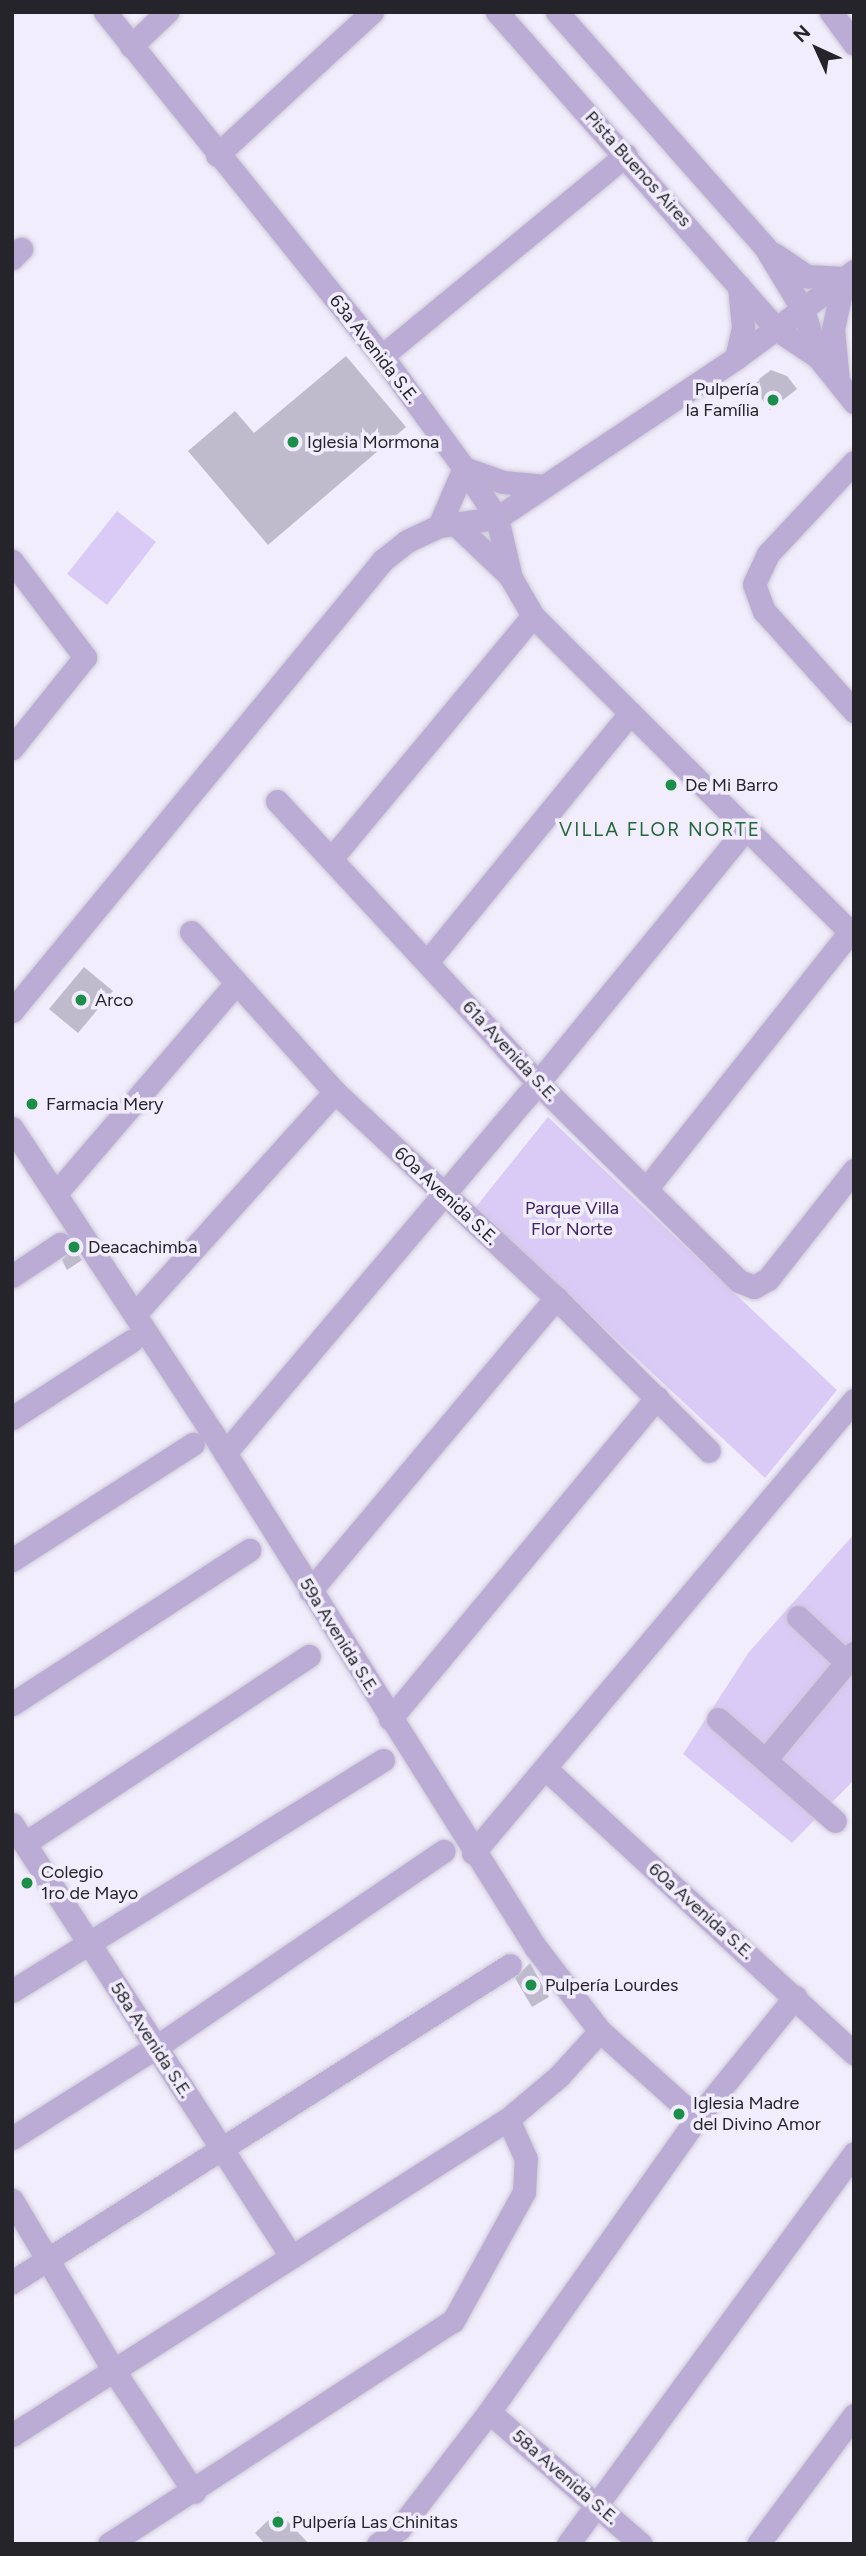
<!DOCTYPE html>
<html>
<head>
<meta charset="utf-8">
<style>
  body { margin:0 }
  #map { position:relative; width:866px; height:2556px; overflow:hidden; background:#f2edfc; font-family:Figtree,sans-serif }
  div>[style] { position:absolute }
  .green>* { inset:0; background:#dacaf6 }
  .building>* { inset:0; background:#c0bacd }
  .roads { filter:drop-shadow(0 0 2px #cdc9d6) drop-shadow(0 0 2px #cdc9d6) }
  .minor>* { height:23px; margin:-11.5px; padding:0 11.5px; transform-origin:11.5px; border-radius:11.5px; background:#bbacd6 }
  .dots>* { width:19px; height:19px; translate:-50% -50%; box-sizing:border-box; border:4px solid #f2edfc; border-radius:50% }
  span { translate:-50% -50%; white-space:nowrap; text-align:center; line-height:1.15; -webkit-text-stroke:7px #f2edfc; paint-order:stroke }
  .street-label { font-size:18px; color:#26242b }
  .poi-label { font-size:18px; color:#26242b }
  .right { translate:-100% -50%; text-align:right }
  .left { translate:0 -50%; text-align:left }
  .park-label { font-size:18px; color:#402462 }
  .neighbourhood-label { font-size:19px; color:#226639; letter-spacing:2px }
  .frame { position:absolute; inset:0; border:14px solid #26242b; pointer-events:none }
  .north { position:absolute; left:782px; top:14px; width:70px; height:70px; -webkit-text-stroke:5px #f2edfc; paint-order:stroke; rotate:315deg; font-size:19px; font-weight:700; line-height:28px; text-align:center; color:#26242b }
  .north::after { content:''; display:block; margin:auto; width:24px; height:32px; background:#26242b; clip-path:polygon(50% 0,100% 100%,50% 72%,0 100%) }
</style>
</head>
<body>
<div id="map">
  <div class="green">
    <i style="clip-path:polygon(117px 511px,156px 542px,107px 605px,67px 574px)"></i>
    <i style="clip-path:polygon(548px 1117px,837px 1390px,765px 1478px,475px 1208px)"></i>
    <i style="clip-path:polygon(854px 1534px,854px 1780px,792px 1843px,683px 1754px,749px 1652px)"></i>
  </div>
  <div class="building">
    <i style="clip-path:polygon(346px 356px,406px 427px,268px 545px,188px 451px,235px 411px,254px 433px)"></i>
    <i style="clip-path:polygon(771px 370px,787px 376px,797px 389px,770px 410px,751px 385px)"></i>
    <i style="clip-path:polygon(84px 967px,113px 991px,78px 1033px,49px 1009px)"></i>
    <i style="clip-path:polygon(73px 1247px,82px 1260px,67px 1270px,62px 1260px)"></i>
    <i style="clip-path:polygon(530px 1963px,549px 1997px,532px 2007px,515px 1978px)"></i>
    <i style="clip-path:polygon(278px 2511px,309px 2544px,265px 2544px,255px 2533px)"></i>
  </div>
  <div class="roads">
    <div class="minor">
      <i style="left:105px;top:12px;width:442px;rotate:51.2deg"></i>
      <i style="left:382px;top:356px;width:139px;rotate:53.8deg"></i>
      <i style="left:464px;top:468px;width:60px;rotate:56.6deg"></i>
      <i style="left:497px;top:518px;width:62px;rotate:76.9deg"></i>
      <i style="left:511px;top:578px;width:44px;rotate:59.9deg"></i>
      <i style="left:533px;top:616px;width:453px;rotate:44.9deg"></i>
      <i style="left:497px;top:12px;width:422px;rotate:48.6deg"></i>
      <i style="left:776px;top:329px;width:50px;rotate:33.7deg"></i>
      <i style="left:818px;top:357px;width:58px;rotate:51.3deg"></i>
      <i style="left:557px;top:12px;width:314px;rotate:48.5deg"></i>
      <i style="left:765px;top:247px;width:74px;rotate:58.9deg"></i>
      <i style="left:803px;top:310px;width:49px;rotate:72.3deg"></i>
      <i style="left:831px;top:12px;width:39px;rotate:54deg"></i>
      <i style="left:131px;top:46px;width:50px;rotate:-43.4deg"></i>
      <i style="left:217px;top:155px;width:211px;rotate:-42.7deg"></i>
      <i style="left:774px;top:254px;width:40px;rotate:34deg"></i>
      <i style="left:807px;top:276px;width:37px;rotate:3deg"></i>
      <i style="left:12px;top:258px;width:13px;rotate:-45deg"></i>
      <i style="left:382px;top:356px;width:316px;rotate:-39.5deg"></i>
      <i style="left:736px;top:358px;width:32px;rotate:-77deg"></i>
      <i style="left:743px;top:327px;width:41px;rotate:-95.6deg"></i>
      <i style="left:838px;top:381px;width:52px;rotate:-95.5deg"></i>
      <i style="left:833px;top:329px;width:52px;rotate:-77.8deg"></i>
      <i style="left:854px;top:462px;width:126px;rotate:133.1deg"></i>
      <i style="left:768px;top:554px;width:33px;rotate:115deg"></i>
      <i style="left:754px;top:584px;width:29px;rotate:70deg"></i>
      <i style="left:764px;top:611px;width:135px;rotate:48deg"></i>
      <i style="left:454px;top:523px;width:77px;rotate:43.4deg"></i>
      <i style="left:439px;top:526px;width:63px;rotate:-66.7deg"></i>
      <i style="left:464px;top:468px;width:41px;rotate:19.7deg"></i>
      <i style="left:503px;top:482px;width:42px;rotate:5.4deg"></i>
      <i style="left:12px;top:561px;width:121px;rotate:52.8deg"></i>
      <i style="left:85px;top:657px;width:117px;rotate:128.7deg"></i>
      <i style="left:277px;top:801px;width:384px;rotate:47.2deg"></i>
      <i style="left:538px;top:1083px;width:282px;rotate:44.6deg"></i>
      <i style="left:739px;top:1281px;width:16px;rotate:22deg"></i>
      <i style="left:754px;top:1287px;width:16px;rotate:-30deg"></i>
      <i style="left:768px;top:1279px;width:139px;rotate:-51.7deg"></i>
      <i style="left:331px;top:859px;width:316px;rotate:-50.3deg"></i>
      <i style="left:191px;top:932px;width:215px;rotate:48deg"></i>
      <i style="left:335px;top:1092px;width:302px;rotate:43deg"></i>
      <i style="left:556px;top:1298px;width:216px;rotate:45deg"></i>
      <i style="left:428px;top:961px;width:320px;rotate:-50.8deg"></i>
      <i style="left:12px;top:1011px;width:584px;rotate:-50.56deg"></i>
      <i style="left:383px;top:560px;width:31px;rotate:-38deg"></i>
      <i style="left:407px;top:541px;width:35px;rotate:-25deg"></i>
      <i style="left:439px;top:526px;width:59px;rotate:-7.9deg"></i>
      <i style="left:497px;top:518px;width:288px;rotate:-33.8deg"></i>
      <i style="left:736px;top:358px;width:147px;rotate:-36.4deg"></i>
      <i style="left:12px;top:1128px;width:364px;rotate:56.7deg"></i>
      <i style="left:212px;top:1432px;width:609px;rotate:57.88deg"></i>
      <i style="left:536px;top:1948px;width:105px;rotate:52.4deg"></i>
      <i style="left:600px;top:2031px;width:130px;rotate:41.9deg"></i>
      <i style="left:647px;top:1188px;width:327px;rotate:-51.6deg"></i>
      <i style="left:57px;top:1192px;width:274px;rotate:-49.4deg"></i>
      <i style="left:12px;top:1276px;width:58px;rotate:-33.7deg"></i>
      <i style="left:135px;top:1314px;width:299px;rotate:-48deg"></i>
      <i style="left:12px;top:1418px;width:142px;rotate:-32.9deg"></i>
      <i style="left:225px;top:1453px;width:468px;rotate:-49.8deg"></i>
      <i style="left:527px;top:1096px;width:348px;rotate:-50.7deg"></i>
      <i style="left:12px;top:1560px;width:215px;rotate:-32.7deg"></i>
      <i style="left:310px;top:1591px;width:383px;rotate:-50deg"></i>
      <i style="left:798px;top:1617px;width:66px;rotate:43.2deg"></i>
      <i style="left:12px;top:1704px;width:283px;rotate:-33deg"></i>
      <i style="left:390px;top:1719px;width:418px;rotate:-50.3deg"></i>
      <i style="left:718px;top:1719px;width:155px;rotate:41.1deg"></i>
      <i style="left:766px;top:1759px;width:138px;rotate:-50.3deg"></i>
      <i style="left:547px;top:1770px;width:418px;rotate:42.7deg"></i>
      <i style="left:12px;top:1824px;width:514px;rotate:57.14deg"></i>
      <i style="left:25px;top:1843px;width:340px;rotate:-33.4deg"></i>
      <i style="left:473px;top:1853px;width:592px;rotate:-49.93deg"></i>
      <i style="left:12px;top:1991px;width:437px;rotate:-31.9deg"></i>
      <i style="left:12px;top:2138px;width:170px;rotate:-32.3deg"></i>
      <i style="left:156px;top:2047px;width:348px;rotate:-34.3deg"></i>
      <i style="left:12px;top:2200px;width:199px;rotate:59.2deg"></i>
      <i style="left:114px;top:2371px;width:145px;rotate:56.5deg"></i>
      <i style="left:12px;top:2282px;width:590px;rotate:-32.48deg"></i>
      <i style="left:489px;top:2412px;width:201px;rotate:41deg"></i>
      <i style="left:12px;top:2435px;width:588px;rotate:-32.5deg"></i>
      <i style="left:508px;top:2119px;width:67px;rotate:-40.1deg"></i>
      <i style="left:559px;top:2076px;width:61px;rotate:-47.7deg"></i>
      <i style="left:109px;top:2544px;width:410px;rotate:-33deg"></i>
      <i style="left:453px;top:2321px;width:147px;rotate:-61.2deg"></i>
      <i style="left:524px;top:2192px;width:33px;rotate:-87deg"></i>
      <i style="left:526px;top:2159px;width:44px;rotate:-114.2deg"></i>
      <i style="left:378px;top:2544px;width:26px;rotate:-36deg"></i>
      <i style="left:399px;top:2529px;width:148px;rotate:-52.4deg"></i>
      <i style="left:489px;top:2412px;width:360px;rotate:-54.7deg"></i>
      <i style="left:697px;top:2118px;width:156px;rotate:-51deg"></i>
      <i style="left:568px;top:2544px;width:484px;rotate:-53.8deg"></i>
      <i style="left:758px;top:2544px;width:161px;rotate:-53.3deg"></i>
    </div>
  </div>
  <div class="dots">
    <i style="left:773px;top:400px;background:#1b8f4a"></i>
    <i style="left:293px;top:442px;background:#1b8f4a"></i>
    <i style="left:671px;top:785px;background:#1b8f4a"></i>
    <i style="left:81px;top:1000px;background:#1b8f4a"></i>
    <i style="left:32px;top:1104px;background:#1b8f4a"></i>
    <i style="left:74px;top:1247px;background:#1b8f4a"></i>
    <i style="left:27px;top:1883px;background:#1b8f4a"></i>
    <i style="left:531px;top:1985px;background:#1b8f4a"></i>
    <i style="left:679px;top:2114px;background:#1b8f4a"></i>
    <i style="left:278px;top:2522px;background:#1b8f4a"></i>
  </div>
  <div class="street-label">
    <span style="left:638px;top:169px;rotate:48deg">Pista Buenos Aires</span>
    <span style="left:374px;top:349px;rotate:52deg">63a Avenida S.E.</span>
    <span style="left:510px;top:1051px;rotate:47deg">61a Avenida S.E.</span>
    <span style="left:446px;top:1196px;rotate:43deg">60a Avenida S.E.</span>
    <span style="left:339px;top:1636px;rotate:58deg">59a Avenida S.E.</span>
    <span style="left:701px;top:1911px;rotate:42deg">60a Avenida S.E.</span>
    <span style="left:151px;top:2040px;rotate:57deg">58a Avenida S.E.</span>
    <span style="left:565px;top:2477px;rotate:41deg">58a Avenida S.E.</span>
  </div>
  <div class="poi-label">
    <span class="right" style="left:759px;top:400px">Pulpería<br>la Família</span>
    <span class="left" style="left:307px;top:442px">Iglesia Mormona</span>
    <span class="left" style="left:685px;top:785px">De Mi Barro</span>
    <span class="left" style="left:95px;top:1000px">Arco</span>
    <span class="left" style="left:46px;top:1104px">Farmacia Mery</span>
    <span class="left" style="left:88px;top:1247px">Deacachimba</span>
    <span class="left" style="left:41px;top:1883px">Colegio<br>1ro de Mayo</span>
    <span class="left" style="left:545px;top:1985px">Pulpería Lourdes</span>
    <span class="left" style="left:693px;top:2114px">Iglesia Madre<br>del Divino Amor</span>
    <span class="left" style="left:292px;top:2522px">Pulpería Las Chinitas</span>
  </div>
  <div class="park-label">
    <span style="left:572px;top:1219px">Parque Villa<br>Flor Norte</span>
  </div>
  <div class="neighbourhood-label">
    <span style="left:660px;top:830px">VILLA FLOR NORTE</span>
  </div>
  <div class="frame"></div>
  <div class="north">N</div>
</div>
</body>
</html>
